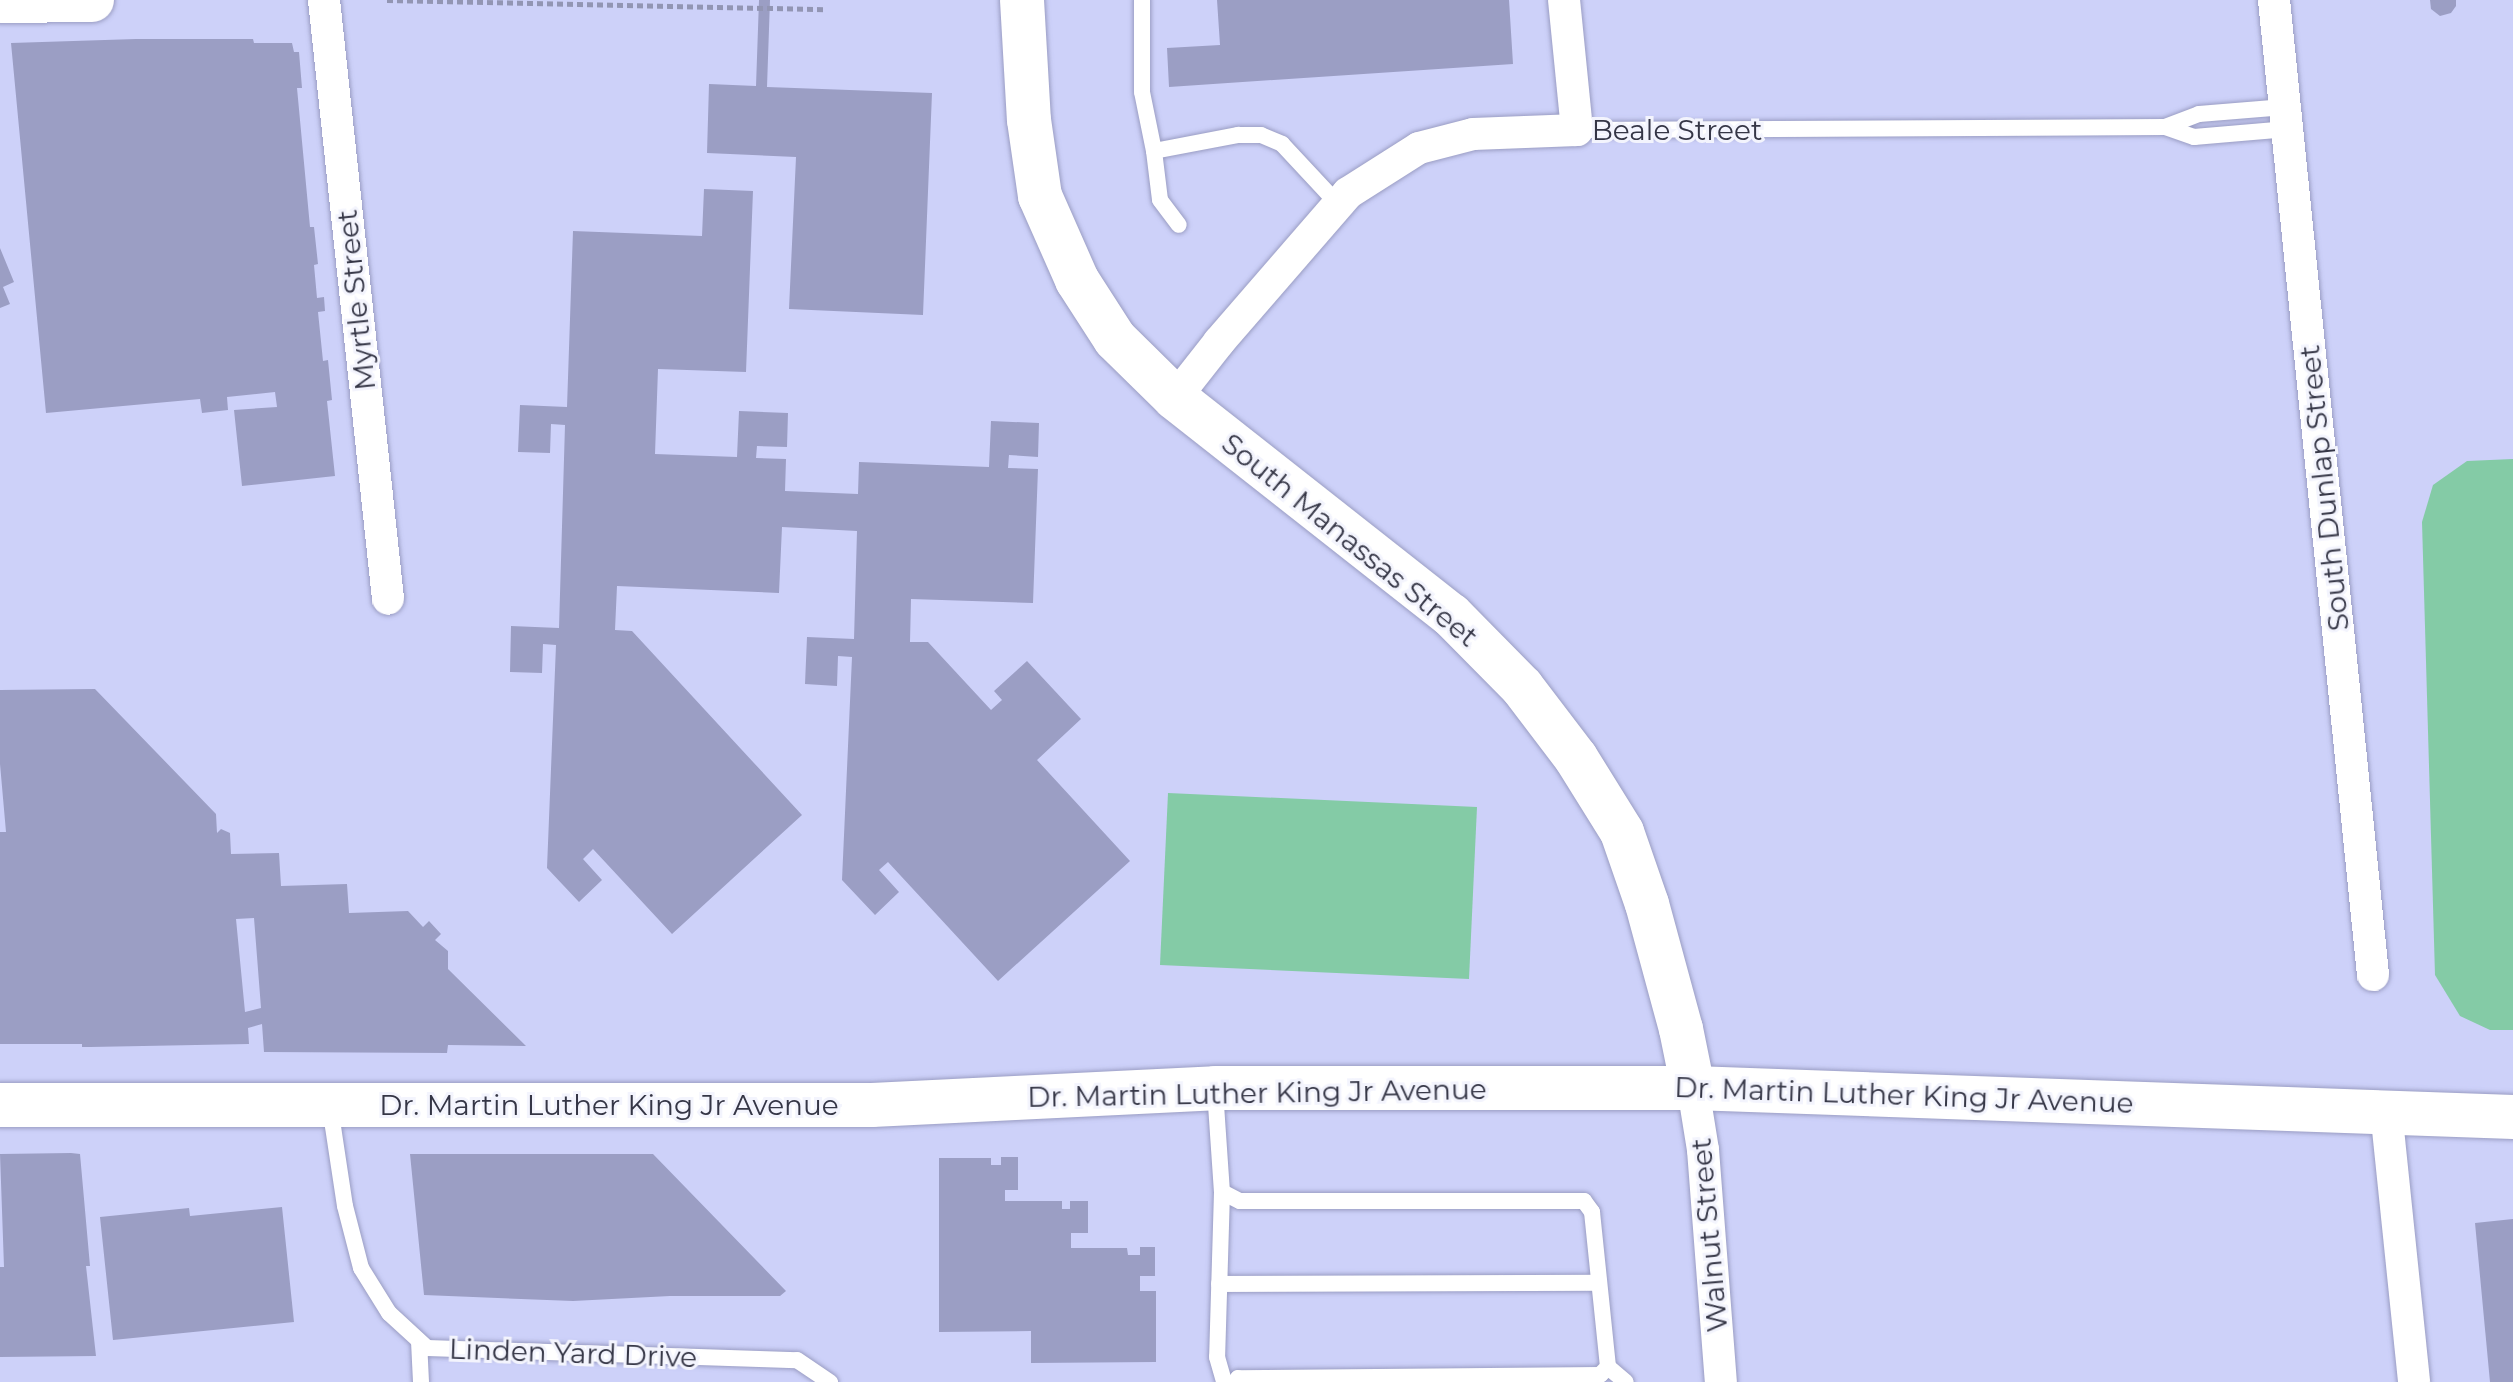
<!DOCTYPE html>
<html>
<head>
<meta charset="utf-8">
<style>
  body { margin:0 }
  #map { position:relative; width:2513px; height:1382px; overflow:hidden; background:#cdd1f9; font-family:Montserrat,sans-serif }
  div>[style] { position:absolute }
  .green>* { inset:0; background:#84cba6 }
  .building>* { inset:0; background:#9b9ec4 }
  .path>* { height:5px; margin-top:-2.5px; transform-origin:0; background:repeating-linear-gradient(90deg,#9295b3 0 6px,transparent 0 10px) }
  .roads { filter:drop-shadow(0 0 2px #9a9dc3) drop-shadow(0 0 2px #9a9dc3) }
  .lane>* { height:16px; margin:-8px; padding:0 8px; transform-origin:8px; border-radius:8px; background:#fff }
  .street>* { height:32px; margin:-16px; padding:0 16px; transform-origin:16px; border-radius:16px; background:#fff }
  .secondary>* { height:44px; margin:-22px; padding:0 22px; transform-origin:22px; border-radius:22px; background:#fff }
  .primary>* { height:44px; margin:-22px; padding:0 22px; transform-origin:22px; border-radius:22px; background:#fff }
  span { translate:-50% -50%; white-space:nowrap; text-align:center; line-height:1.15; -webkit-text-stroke:6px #f3f4fd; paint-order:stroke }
  .street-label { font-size:28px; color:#353646 }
</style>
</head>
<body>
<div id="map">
  <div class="green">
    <i style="clip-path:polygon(2513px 459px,2513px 1030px,2490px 1030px,2460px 1016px,2435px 975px,2422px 522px,2433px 485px,2467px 461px)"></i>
    <i style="clip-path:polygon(1168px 793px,1477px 807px,1469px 979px,1160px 965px)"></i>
  </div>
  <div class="building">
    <i style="clip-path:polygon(759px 0,770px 0,767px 87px,932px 93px,923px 315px,789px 309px,796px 157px,707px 153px,709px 84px,756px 86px)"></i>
    <i style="clip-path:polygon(1217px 0,1509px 0,1513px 64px,1169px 87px,1167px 48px,1220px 45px)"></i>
    <i style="clip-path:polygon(2430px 0,2456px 0,2456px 6px,2451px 13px,2440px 16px,2431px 9px)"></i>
    <i style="clip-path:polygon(136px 39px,253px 39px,254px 43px,292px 43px,294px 52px,299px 52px,302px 88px,297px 88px,310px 227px,314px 227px,318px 264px,314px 265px,317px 298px,324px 297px,325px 311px,318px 312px,323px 361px,328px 360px,332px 400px,327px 401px,335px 476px,242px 486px,234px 410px,277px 407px,275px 392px,227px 397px,228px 410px,202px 413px,200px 399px,46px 413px,11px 43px)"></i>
    <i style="clip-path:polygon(704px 189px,753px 191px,746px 372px,658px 369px,655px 454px,737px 457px,739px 411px,788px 413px,787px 447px,757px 446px,756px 458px,786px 459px,785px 491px,858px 494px,859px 462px,989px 467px,991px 421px,1039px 423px,1038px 457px,1009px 455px,1008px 468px,1038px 469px,1033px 603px,911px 599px,910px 642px,928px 642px,991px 710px,1002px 700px,994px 691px,1027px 661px,1081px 719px,1037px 760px,1130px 861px,998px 981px,888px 862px,879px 870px,899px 892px,875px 915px,842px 880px,852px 657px,838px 656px,837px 686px,805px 684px,807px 637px,854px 639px,857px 531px,782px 527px,779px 593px,617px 586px,615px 630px,632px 631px,802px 815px,672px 934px,593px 849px,583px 859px,602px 880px,579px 902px,547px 868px,556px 645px,543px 644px,542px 673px,510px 672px,511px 626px,559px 628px,565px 425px,551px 424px,550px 453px,518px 452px,520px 405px,567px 407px,573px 231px,702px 236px)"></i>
    <i style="clip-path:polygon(0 248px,14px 282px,3px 287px,10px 304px,0 308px)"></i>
    <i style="clip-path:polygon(evenodd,95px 689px,216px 814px,217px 833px,221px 829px,230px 833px,231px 854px,279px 853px,281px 886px,347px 884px,349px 913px,408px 911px,423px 927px,429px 921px,441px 934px,435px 940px,448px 951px,448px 969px,526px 1046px,448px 1045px,447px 1053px,264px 1052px,262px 1024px,248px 1028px,249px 1044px,90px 1047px,82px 1047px,82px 1044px,0 1044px,0 832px,6px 832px,0 764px,0 690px,95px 689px,254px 918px,261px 1008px,245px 1012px,236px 919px,254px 918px)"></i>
    <i style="clip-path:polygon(71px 1153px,80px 1154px,90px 1266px,86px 1266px,96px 1356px,0 1357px,0 1267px,4px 1267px,0 1154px)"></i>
    <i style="clip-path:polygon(410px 1154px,653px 1154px,786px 1291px,780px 1296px,670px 1296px,573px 1301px,424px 1295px)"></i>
    <i style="clip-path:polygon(1001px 1157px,1018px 1157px,1018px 1190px,1005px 1190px,1005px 1201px,1062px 1201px,1062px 1209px,1070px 1209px,1070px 1201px,1088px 1201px,1088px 1233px,1071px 1233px,1071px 1248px,1127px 1248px,1128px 1255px,1140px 1255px,1140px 1247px,1155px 1247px,1155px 1276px,1140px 1276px,1140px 1291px,1156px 1291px,1156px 1362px,1031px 1363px,1031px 1331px,939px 1332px,939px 1158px,991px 1158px,991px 1165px,1001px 1165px)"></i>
    <i style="clip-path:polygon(282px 1207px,294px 1322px,113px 1340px,100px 1217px,189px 1208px,190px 1216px)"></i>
    <i style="clip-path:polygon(2513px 1219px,2513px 1382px,2490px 1382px,2475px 1223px)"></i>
  </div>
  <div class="path">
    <i style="left:387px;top:0;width:438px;rotate:1.2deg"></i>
  </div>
  <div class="roads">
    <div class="lane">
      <i style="left:1142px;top:0;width:92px;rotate:90deg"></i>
      <i style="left:1142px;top:92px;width:60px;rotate:78.5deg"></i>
      <i style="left:1154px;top:151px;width:86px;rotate:-10.8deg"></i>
      <i style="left:1238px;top:135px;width:23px"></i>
      <i style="left:1261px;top:135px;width:23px;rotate:23deg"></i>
      <i style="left:1282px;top:144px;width:82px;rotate:47deg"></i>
      <i style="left:2165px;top:127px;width:36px;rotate:-21deg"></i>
      <i style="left:2199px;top:114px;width:86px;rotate:-4.7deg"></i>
      <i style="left:1577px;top:130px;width:588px;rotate:-0.29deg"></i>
      <i style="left:2165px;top:127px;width:31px;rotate:19deg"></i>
      <i style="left:2194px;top:137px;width:94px;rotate:-4.9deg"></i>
      <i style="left:1154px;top:151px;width:49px;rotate:83deg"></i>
      <i style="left:1160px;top:200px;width:31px;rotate:53deg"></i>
      <i style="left:1215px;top:1090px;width:102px;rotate:86.1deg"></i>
      <i style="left:1222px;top:1192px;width:20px;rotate:27deg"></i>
      <i style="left:1240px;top:1201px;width:344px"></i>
      <i style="left:1584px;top:1201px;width:14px;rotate:54deg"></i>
      <i style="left:1592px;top:1212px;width:156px;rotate:84.1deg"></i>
      <i style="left:1608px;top:1367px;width:11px;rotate:135deg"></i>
      <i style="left:1600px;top:1375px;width:362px;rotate:179.5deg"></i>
      <i style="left:1238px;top:1378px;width:5px;rotate:127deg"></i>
      <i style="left:330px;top:1107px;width:100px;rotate:81.4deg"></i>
      <i style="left:345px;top:1206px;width:64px;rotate:75.5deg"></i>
      <i style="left:361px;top:1268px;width:53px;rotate:58.1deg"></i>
      <i style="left:389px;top:1313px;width:52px;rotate:42.6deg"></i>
      <i style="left:427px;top:1348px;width:370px;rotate:1.9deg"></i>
      <i style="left:797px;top:1360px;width:40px;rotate:34deg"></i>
      <i style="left:1222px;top:1192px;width:165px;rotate:91.7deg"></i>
      <i style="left:1217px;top:1357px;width:26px;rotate:74deg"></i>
      <i style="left:1219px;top:1284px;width:380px;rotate:-0.2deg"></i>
      <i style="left:419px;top:1341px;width:41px;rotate:87.2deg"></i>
      <i style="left:1608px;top:1367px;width:23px;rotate:40deg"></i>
    </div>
    <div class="street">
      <i style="left:324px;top:0;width:602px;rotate:83.9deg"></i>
      <i style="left:2274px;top:0;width:980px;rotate:84.2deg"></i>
      <i style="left:1175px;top:398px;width:71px;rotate:-51.8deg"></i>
      <i style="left:1219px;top:342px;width:197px;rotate:-49.1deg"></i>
      <i style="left:1348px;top:193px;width:84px;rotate:-32.4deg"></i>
      <i style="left:1419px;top:148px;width:56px;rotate:-14.5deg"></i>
      <i style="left:1473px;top:134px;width:104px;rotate:-2.2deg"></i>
      <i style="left:1577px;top:130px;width:131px;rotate:-95.7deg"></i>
      <i style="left:1693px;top:1088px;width:63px;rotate:80.8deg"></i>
      <i style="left:1703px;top:1150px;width:233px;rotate:85.6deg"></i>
      <i style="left:2386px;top:1110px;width:273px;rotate:84.1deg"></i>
    </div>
    <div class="secondary">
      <i style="left:1022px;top:0;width:120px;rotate:86.7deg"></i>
      <i style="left:1029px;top:120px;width:77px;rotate:81.8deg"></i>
      <i style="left:1040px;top:196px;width:92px;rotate:66.2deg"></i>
      <i style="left:1077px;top:280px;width:70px;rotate:57.2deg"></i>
      <i style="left:1115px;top:339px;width:84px;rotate:44.5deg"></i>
      <i style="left:1175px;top:398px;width:351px;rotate:38.2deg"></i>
      <i style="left:1451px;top:615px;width:101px;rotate:45.4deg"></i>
      <i style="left:1522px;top:687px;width:89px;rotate:52.7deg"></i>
      <i style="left:1576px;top:758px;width:87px;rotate:58.1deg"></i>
      <i style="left:1622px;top:832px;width:76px;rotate:70.9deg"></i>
      <i style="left:1647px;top:904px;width:130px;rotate:74.8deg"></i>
      <i style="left:1681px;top:1029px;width:60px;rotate:78.5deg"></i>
      <i style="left:0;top:1px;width:92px;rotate:-0.6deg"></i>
    </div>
    <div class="primary">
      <i style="left:0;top:1105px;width:872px"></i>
      <i style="left:872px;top:1105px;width:343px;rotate:-2.8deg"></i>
      <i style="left:1215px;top:1088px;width:478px"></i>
      <i style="left:1693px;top:1088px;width:821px;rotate:2.03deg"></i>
    </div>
  </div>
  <div class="street-label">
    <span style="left:1677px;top:130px">Beale Street</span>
    <span style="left:356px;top:300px;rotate:-96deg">Myrtle Street</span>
    <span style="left:2324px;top:488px;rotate:-96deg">South Dunlap Street</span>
    <span style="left:1350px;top:540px;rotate:39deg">South Manassas Street</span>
    <span style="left:1257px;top:1093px;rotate:-1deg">Dr. Martin Luther King Jr Avenue</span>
    <span style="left:1904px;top:1095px;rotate:2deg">Dr. Martin Luther King Jr Avenue</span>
    <span style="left:609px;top:1105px">Dr. Martin Luther King Jr Avenue</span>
    <span style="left:1709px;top:1235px;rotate:-95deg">Walnut Street</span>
    <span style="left:573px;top:1353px;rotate:2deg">Linden Yard Drive</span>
  </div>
</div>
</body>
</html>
